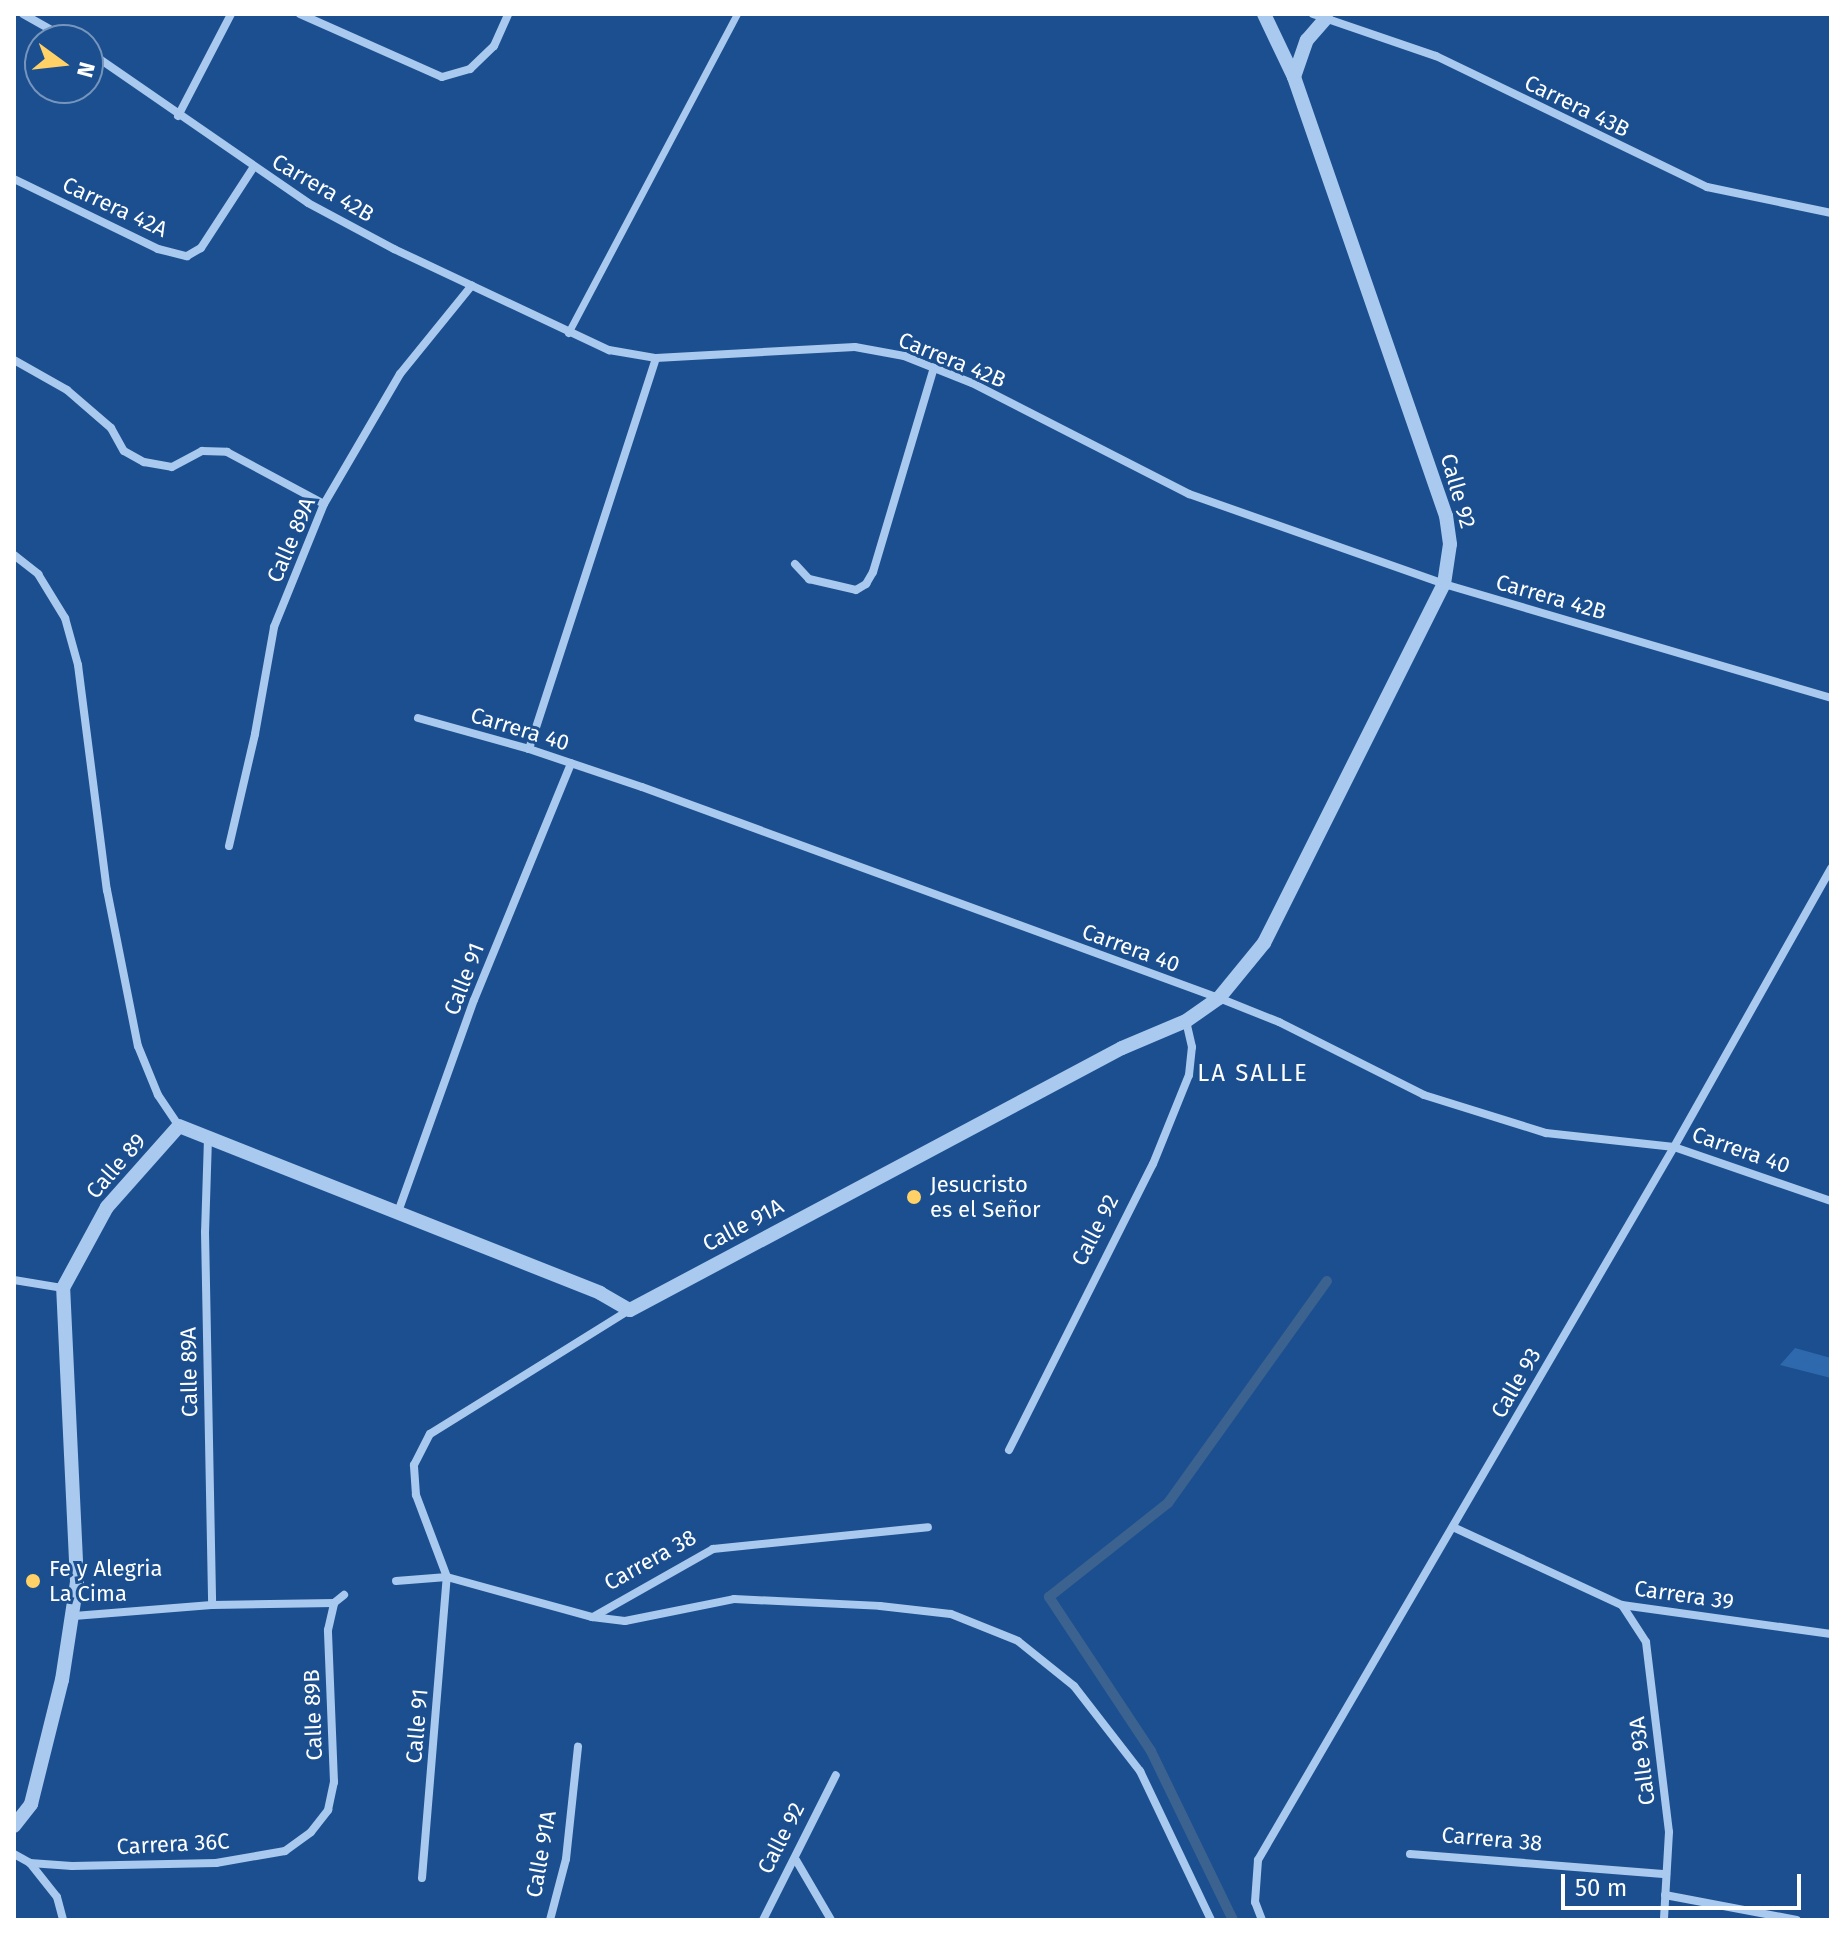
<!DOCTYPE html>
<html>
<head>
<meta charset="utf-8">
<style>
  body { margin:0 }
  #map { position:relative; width:1845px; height:1934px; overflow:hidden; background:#1b4f8f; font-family:"Fira Sans",sans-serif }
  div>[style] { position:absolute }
  .green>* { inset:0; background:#2e69ad }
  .stream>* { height:10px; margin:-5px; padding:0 5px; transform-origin:5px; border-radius:5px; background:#3c6290 }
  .pedestrian>* { height:7px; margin:-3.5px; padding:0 3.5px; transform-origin:3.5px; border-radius:3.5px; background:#a9c9ee }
  .minor>* { height:8px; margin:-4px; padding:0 4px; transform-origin:4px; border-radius:4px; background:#a9c9ee }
  .tertiary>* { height:14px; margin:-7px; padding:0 7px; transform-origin:7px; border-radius:7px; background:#a9c9ee }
  .dots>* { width:22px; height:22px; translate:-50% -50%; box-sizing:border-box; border:4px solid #1b4f8f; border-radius:50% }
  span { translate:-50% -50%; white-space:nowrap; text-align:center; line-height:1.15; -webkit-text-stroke:6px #1b4f8f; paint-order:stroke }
  .street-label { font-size:22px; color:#fff }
  .poi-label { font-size:22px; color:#fff }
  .left { translate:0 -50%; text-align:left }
  .neighbourhood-label { font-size:24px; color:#fff; letter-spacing:2px }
  .frame { position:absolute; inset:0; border:16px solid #fff; pointer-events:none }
  .north { position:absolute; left:24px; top:24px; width:80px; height:80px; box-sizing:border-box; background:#1b4f8f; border:2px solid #7695bc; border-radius:50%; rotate:105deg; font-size:22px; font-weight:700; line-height:32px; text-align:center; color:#fff }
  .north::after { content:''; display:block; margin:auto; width:28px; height:36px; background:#ffd166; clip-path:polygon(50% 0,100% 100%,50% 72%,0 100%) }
  .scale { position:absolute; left:1561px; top:1874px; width:240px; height:36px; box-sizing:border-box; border:4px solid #fff; border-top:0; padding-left:10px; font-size:24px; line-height:28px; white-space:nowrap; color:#fff; -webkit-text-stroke:6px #1b4f8f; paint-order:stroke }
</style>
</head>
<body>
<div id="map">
  <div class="green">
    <i style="clip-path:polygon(1795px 1348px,1831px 1358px,1831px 1378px,1780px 1365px)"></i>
  </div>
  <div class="stream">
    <i style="left:1233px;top:1920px;width:188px;rotate:-115.9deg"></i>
    <i style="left:1151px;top:1751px;width:185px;rotate:-123.5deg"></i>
    <i style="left:1049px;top:1597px;width:152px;rotate:-38.3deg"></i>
    <i style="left:1168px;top:1503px;width:273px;rotate:-54.4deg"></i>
  </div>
  <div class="pedestrian">
    <i style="left:568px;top:333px;width:361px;rotate:-62.1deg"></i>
  </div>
  <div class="minor">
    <i style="left:23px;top:14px;width:53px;rotate:29.5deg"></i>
    <i style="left:300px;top:14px;width:155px;rotate:23.9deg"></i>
    <i style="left:442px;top:77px;width:29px;rotate:-16deg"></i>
    <i style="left:470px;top:69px;width:33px;rotate:-44deg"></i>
    <i style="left:494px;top:46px;width:35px;rotate:-66deg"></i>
    <i style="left:1313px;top:14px;width:130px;rotate:18.9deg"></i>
    <i style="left:1436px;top:56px;width:301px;rotate:25.8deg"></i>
    <i style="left:1707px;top:187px;width:127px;rotate:11.8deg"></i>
    <i style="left:88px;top:51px;width:267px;rotate:34.6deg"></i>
    <i style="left:308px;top:203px;width:98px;rotate:28.1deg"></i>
    <i style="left:394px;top:249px;width:238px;rotate:25.2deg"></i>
    <i style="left:609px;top:350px;width:48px;rotate:9.7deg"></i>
    <i style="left:656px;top:358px;width:199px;rotate:-3.2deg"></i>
    <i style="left:855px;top:347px;width:50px;rotate:10.4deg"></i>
    <i style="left:904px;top:356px;width:73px;rotate:21.7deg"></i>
    <i style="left:972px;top:383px;width:244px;rotate:27.1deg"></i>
    <i style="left:1189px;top:494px;width:270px;rotate:19.4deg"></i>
    <i style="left:1444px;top:584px;width:403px;rotate:16.4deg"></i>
    <i style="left:178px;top:116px;width:115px;rotate:-62.5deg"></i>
    <i style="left:14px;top:179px;width:160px;rotate:25.9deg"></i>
    <i style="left:158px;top:249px;width:30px;rotate:14deg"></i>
    <i style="left:187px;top:256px;width:16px;rotate:-30deg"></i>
    <i style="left:201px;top:248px;width:95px;rotate:-57deg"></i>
    <i style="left:14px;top:360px;width:61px;rotate:29.5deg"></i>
    <i style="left:67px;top:390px;width:58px;rotate:40.8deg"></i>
    <i style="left:111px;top:428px;width:26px;rotate:61deg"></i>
    <i style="left:124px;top:451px;width:23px;rotate:29deg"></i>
    <i style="left:144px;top:462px;width:28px;rotate:10deg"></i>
    <i style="left:172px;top:467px;width:34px;rotate:-28deg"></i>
    <i style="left:202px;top:451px;width:25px;rotate:2deg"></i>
    <i style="left:227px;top:452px;width:110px;rotate:28.2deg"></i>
    <i style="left:14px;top:555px;width:31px;rotate:38deg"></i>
    <i style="left:38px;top:574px;width:52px;rotate:58.5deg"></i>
    <i style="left:65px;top:618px;width:49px;rotate:74.5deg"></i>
    <i style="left:78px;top:665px;width:227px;rotate:82.7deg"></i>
    <i style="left:107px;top:890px;width:159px;rotate:78.8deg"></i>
    <i style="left:138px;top:1046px;width:53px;rotate:67.8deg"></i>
    <i style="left:158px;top:1095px;width:37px;rotate:56deg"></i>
    <i style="left:795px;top:564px;width:21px;rotate:47deg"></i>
    <i style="left:809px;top:579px;width:48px;rotate:13.2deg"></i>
    <i style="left:856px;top:590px;width:12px;rotate:-31deg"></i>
    <i style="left:866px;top:584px;width:14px;rotate:-60deg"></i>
    <i style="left:873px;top:572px;width:213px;rotate:-73.4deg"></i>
    <i style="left:418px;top:718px;width:115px;rotate:15.6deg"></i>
    <i style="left:529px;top:749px;width:119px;rotate:18.6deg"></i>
    <i style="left:642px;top:787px;width:614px;rotate:20.09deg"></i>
    <i style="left:1219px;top:998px;width:65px;rotate:21.8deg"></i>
    <i style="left:1279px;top:1022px;width:162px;rotate:26.7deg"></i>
    <i style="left:1424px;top:1095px;width:128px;rotate:17.3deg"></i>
    <i style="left:1546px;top:1133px;width:129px;rotate:6.2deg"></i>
    <i style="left:1674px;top:1147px;width:166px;rotate:19deg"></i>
    <i style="left:529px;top:749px;width:411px;rotate:-72deg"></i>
    <i style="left:229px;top:846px;width:115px;rotate:-76.9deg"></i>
    <i style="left:255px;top:734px;width:109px;rotate:-79.9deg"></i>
    <i style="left:274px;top:627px;width:133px;rotate:-67.9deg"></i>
    <i style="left:324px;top:504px;width:151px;rotate:-59.7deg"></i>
    <i style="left:400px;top:374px;width:114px;rotate:-51deg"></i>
    <i style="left:208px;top:1138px;width:94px;rotate:91.8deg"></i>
    <i style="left:205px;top:1232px;width:373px;rotate:88.9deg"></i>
    <i style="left:398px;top:1212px;width:225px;rotate:-70.3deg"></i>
    <i style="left:474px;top:1000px;width:256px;rotate:-67.7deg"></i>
    <i style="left:14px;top:1280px;width:50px;rotate:9.3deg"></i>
    <i style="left:1009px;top:1450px;width:320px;rotate:-63.3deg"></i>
    <i style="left:1153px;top:1164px;width:96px;rotate:-68deg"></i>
    <i style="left:1189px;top:1075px;width:28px;rotate:-84deg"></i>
    <i style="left:1192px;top:1047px;width:27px;rotate:-103deg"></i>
    <i style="left:1453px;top:1527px;width:186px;rotate:24.8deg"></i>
    <i style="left:1622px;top:1605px;width:211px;rotate:7.9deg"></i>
    <i style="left:396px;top:1581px;width:51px;rotate:-4.5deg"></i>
    <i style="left:447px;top:1577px;width:150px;rotate:15.4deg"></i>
    <i style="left:592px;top:1617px;width:33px;rotate:7deg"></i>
    <i style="left:625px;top:1621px;width:111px;rotate:-11.4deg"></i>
    <i style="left:734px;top:1599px;width:146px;rotate:2.7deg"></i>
    <i style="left:880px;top:1606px;width:71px;rotate:6.4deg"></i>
    <i style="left:951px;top:1614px;width:72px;rotate:21.9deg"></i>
    <i style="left:1018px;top:1641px;width:72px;rotate:38.8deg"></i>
    <i style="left:1074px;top:1686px;width:108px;rotate:52.2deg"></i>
    <i style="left:1140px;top:1771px;width:165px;rotate:64.5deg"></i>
    <i style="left:1622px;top:1605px;width:44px;rotate:57deg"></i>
    <i style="left:1646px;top:1642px;width:191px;rotate:83.1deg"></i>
    <i style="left:1669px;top:1832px;width:88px;rotate:93.3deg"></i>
    <i style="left:74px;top:1616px;width:138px;rotate:-4.6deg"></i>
    <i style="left:212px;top:1605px;width:122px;rotate:-0.9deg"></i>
    <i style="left:593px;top:1617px;width:138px;rotate:-29.5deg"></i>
    <i style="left:713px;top:1549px;width:216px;rotate:-5.8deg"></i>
    <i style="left:14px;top:1854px;width:18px;rotate:29deg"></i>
    <i style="left:30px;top:1863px;width:43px;rotate:51.5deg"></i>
    <i style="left:57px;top:1897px;width:24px;rotate:75deg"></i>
    <i style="left:1410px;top:1854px;width:257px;rotate:4.5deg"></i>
    <i style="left:796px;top:1860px;width:69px;rotate:59.7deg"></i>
    <i style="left:30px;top:1863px;width:42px;rotate:4.1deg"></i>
    <i style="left:72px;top:1866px;width:144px;rotate:-1.2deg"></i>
    <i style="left:216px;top:1863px;width:70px;rotate:-9.9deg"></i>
    <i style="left:285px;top:1851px;width:32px;rotate:-36deg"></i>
    <i style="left:311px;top:1832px;width:28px;rotate:-52deg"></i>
    <i style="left:328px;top:1810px;width:29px;rotate:-78deg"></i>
    <i style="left:334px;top:1782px;width:152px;rotate:-92.3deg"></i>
    <i style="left:328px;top:1630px;width:28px;rotate:-77deg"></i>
    <i style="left:334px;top:1603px;width:13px;rotate:-39deg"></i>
    <i style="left:422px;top:1878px;width:302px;rotate:-85.3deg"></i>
    <i style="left:447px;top:1577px;width:88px;rotate:-110.7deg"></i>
    <i style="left:416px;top:1495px;width:30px;rotate:-94deg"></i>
    <i style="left:414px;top:1465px;width:35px;rotate:-63deg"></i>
    <i style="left:430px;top:1434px;width:234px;rotate:-31.9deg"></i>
    <i style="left:1665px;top:1895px;width:134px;rotate:10.7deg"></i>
    <i style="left:550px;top:1920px;width:63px;rotate:-75.3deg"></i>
    <i style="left:566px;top:1859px;width:113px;rotate:-83.9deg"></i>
    <i style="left:763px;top:1920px;width:162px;rotate:-63.3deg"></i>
    <i style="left:1262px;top:1920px;width:19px;rotate:-111deg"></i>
    <i style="left:1255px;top:1902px;width:42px;rotate:-85.9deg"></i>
    <i style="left:1258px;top:1860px;width:825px;rotate:-59.74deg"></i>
    <i style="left:1674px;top:1147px;width:320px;rotate:-60.6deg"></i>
  </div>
  <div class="tertiary">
    <i style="left:1294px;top:77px;width:39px;rotate:-71deg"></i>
    <i style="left:1307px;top:40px;width:29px;rotate:-49deg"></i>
    <i style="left:14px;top:1826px;width:28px;rotate:-52deg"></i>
    <i style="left:31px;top:1804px;width:128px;rotate:-76deg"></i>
    <i style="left:62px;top:1680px;width:99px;rotate:-81.3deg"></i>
    <i style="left:77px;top:1582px;width:294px;rotate:-92.7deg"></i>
    <i style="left:63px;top:1288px;width:92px;rotate:-61.5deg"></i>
    <i style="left:107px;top:1207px;width:108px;rotate:-48.4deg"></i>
    <i style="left:179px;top:1126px;width:453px;rotate:21.6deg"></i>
    <i style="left:600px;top:1293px;width:34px;rotate:30deg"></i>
    <i style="left:630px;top:1310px;width:557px;rotate:-28.04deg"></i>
    <i style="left:1122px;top:1048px;width:69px;rotate:-22.9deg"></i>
    <i style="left:1186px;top:1021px;width:40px;rotate:-34.9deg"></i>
    <i style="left:1219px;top:998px;width:71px;rotate:-50.7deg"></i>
    <i style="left:1264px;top:943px;width:402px;rotate:-63.4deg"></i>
    <i style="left:1444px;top:584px;width:40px;rotate:-81.5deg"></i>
    <i style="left:1450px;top:544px;width:28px;rotate:-98deg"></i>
    <i style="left:1446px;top:516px;width:465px;rotate:-109.1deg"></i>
    <i style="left:1294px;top:77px;width:70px;rotate:-115.5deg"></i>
  </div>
  <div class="dots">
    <i style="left:914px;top:1197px;background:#ffd166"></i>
    <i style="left:33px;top:1581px;background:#ffd166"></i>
  </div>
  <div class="street-label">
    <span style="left:1577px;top:106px;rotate:26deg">Carrera 43B</span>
    <span style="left:323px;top:188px;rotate:30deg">Carrera 42B</span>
    <span style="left:115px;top:207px;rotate:25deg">Carrera 42A</span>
    <span style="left:952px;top:360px;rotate:22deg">Carrera 42B</span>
    <span style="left:1458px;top:491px;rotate:74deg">Calle 92</span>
    <span style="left:291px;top:540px;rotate:-67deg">Calle 89A</span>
    <span style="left:1551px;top:597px;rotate:16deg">Carrera 42B</span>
    <span style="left:520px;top:729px;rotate:17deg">Carrera 40</span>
    <span style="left:1131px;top:948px;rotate:20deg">Carrera 40</span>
    <span style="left:464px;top:979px;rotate:-69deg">Calle 91</span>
    <span style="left:1741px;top:1150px;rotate:19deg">Carrera 40</span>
    <span style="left:116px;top:1166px;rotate:-49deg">Calle 89</span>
    <span style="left:743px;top:1225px;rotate:-28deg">Calle 91A</span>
    <span style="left:1095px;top:1230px;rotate:-63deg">Calle 92</span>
    <span style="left:189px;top:1372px;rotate:-91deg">Calle 89A</span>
    <span style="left:1516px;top:1383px;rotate:-60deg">Calle 93</span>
    <span style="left:650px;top:1560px;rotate:-29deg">Carrera 38</span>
    <span style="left:1684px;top:1595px;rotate:8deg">Carrera 39</span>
    <span style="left:313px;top:1715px;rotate:-92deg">Calle 89B</span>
    <span style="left:417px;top:1726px;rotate:-85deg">Calle 91</span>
    <span style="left:1642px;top:1761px;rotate:-97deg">Calle 93A</span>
    <span style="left:781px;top:1838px;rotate:-63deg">Calle 92</span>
    <span style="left:1492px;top:1839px;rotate:5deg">Carrera 38</span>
    <span style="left:173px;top:1844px;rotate:-3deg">Carrera 36C</span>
    <span style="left:541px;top:1854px;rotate:-80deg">Calle 91A</span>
  </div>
  <div class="poi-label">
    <span class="left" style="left:930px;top:1197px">Jesucristo<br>es el Señor</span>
    <span class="left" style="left:49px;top:1581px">Fe y Alegria<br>La Cima</span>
  </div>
  <div class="neighbourhood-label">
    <span style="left:1253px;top:1074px">LA SALLE</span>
  </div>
  <div class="frame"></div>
  <div class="north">N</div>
  <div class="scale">50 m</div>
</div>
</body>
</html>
